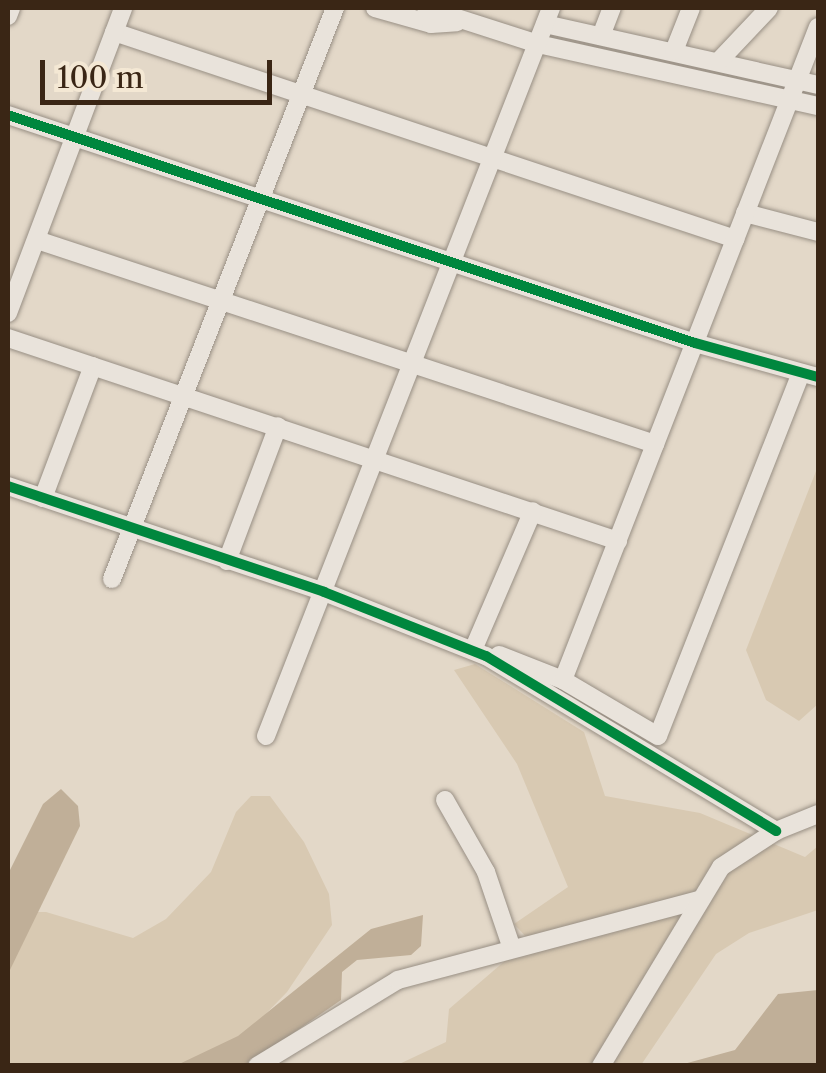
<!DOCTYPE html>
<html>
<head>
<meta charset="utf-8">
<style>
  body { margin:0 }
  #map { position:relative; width:826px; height:1073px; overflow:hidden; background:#e3d8c8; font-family:"Libre Caslon Text",serif }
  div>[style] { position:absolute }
  .green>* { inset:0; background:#d8c9b2 }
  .water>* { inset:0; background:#c0af98 }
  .roads { filter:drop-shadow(0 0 2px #988f84) drop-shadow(0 0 2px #988f84) }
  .minor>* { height:18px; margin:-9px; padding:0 9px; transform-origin:9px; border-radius:9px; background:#e9e3db }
  .cycleway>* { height:10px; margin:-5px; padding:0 5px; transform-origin:5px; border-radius:5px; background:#00873e }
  span { translate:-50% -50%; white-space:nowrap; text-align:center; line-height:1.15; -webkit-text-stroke:10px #f4e8d4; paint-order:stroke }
  .frame { position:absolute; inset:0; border:10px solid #3a2615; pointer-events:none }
  .scale { position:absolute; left:40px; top:60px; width:232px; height:45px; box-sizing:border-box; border:5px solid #3a2615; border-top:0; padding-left:12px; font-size:30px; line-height:35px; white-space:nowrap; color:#3a2615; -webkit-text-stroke:8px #f4e8d4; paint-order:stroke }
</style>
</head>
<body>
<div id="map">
  <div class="green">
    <i style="clip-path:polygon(818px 466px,818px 704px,799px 721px,766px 700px,746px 650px)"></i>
    <i style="clip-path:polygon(475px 664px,584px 732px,605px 796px,700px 813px,805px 857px,818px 846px,818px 910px,749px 933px,716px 954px,641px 1065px,395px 1066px,446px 1042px,449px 1009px,529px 940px,514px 924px,568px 887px,517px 764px,454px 670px)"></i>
    <i style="clip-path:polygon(251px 796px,270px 796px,304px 842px,329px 894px,332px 925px,287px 992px,216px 1065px,8px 1066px,8px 928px,18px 912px,46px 912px,133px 938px,166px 919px,211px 872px,236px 812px)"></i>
  </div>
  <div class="water">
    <i style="clip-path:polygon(61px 789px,78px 806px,80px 826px,8px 974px,8px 874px,43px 804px)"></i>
    <i style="clip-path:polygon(423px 915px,421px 946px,411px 955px,357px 960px,342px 972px,341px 1000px,247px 1065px,175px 1066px,238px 1036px,371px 929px)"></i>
    <i style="clip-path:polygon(818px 990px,818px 1065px,680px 1065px,735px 1050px,778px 994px)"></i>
  </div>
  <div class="roads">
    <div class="minor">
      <i style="left:375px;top:8px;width:58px;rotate:15.9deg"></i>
      <i style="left:431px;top:24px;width:26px;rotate:-4deg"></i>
      <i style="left:426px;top:8px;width:118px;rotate:17.8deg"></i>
      <i style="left:538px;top:44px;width:287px;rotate:12.5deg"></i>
      <i style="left:8px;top:16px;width:9px;rotate:-69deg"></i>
      <i style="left:545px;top:24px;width:280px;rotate:12.6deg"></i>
      <i style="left:114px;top:32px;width:655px;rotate:18.43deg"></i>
      <i style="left:601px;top:36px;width:30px;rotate:-69deg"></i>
      <i style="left:674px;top:51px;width:46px;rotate:-68.4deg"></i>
      <i style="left:718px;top:62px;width:74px;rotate:-46.6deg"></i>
      <i style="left:8px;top:115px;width:724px;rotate:18.36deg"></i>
      <i style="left:695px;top:343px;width:128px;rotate:15.5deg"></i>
      <i style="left:745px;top:213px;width:75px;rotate:14.6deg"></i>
      <i style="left:37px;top:240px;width:651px;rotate:18.27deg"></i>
      <i style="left:8px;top:313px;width:326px;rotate:-69.3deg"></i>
      <i style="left:8px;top:338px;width:643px;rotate:18.41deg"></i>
      <i style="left:8px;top:486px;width:333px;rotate:18.5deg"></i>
      <i style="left:324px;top:592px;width:174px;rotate:21.6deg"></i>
      <i style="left:486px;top:656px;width:339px;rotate:31.1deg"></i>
      <i style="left:43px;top:498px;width:141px;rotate:-69.3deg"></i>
      <i style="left:227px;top:561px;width:144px;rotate:-69.3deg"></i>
      <i style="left:112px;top:579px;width:613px;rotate:-68.67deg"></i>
      <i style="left:473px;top:650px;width:151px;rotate:-66.7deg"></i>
      <i style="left:499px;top:655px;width:69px;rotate:21.3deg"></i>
      <i style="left:563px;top:680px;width:110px;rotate:30.5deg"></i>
      <i style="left:658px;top:736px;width:390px;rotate:-68.5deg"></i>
      <i style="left:563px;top:680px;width:701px;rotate:-68.67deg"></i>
      <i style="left:266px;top:736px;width:782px;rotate:-68.62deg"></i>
      <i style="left:445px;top:800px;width:83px;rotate:60.3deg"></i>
      <i style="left:486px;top:872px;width:81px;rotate:71.3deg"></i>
      <i style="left:257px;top:1066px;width:165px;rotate:-31.4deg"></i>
      <i style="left:398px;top:980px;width:311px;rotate:-14.9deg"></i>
      <i style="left:601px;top:1066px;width:232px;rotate:-58.9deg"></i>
      <i style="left:721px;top:867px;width:66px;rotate:-33.2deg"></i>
      <i style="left:776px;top:831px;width:45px;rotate:-22deg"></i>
    </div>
  </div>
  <div class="cycleway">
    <i style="left:8px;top:115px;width:724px;rotate:18.36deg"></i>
    <i style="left:695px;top:343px;width:128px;rotate:15.5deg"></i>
    <i style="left:8px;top:486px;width:333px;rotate:18.5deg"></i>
    <i style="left:324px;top:592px;width:174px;rotate:21.6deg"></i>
    <i style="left:486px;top:656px;width:339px;rotate:31.1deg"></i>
  </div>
  <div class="frame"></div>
  <div class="scale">100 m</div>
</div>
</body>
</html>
